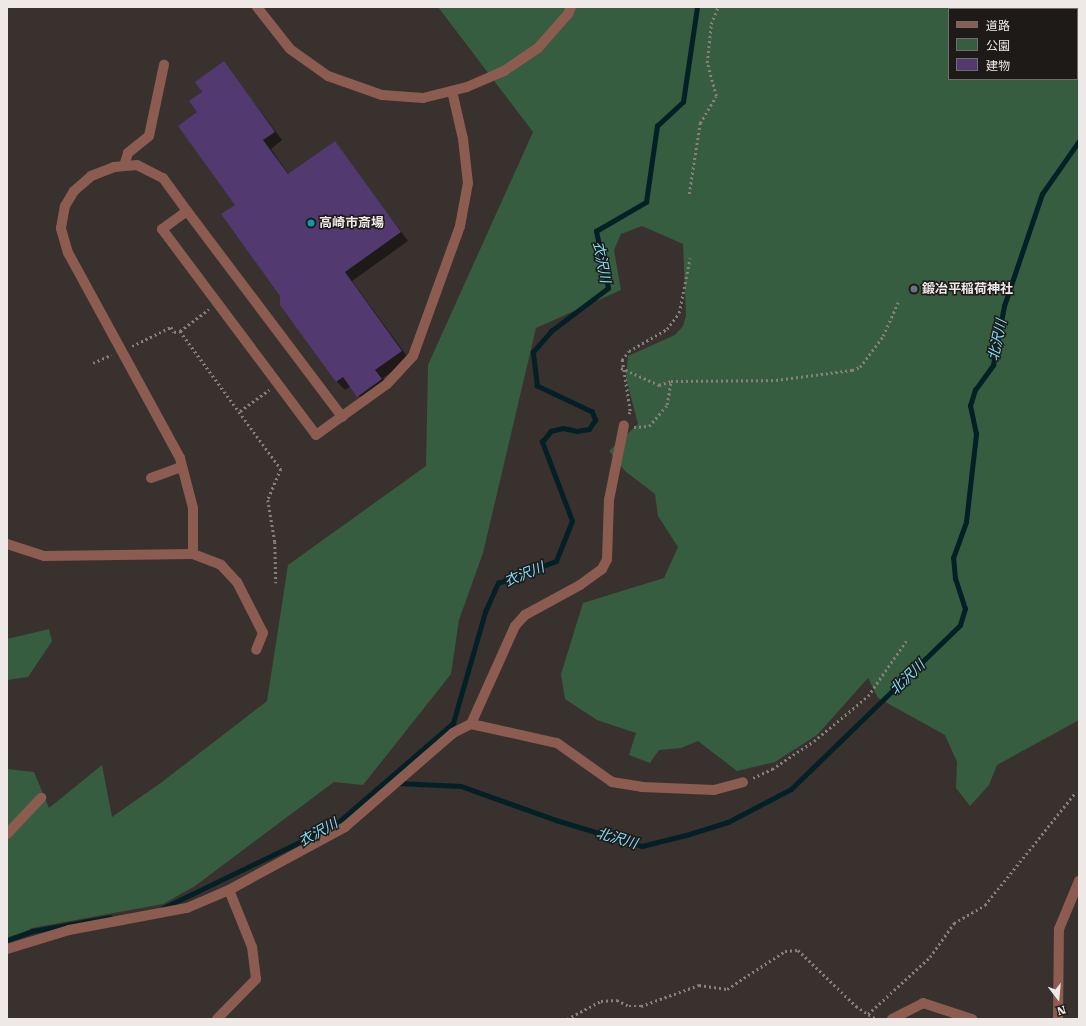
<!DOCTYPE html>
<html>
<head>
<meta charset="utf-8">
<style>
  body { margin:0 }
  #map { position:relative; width:1086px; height:1026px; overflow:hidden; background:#38312e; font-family:"Roboto Serif","Noto Sans JP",serif }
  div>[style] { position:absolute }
  .green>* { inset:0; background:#365d3f }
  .shadow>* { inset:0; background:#0007 }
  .stream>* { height:4.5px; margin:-2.25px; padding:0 2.25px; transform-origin:2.25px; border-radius:2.25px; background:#032027 }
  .building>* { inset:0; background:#52396f }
  .path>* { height:2.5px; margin-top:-1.25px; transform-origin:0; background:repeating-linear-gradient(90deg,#87807e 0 2px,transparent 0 5px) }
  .minor>* { height:10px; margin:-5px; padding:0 5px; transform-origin:5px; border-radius:5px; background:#8d5c50 }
  .dots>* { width:11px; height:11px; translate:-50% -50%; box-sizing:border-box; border:2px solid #1d1a18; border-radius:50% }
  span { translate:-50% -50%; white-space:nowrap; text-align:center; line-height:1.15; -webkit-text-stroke:3px #1d1a18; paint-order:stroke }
  .poi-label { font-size:13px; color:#eee9e7; font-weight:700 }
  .left { translate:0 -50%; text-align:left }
  .water-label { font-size:14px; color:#7edff9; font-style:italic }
  .frame { position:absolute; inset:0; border:8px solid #eee9e7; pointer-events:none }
  .legend { position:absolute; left:948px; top:8px; width:130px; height:72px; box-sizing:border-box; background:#1d1a18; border:1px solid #716d6b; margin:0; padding:5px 7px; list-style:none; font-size:12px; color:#eee9e7 }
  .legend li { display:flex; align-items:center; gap:8px; height:20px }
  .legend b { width:20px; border:1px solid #716d6b }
  .north { position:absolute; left:1038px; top:978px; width:40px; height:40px; -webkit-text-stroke:3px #1d1a18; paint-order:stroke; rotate:164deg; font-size:11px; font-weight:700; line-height:16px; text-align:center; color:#eee9e7 }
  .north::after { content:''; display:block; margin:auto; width:14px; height:18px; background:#eee9e7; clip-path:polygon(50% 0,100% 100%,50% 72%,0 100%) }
</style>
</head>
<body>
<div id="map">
  <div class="green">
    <i style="clip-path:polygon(evenodd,438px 7px,1079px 7px,1079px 720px,997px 765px,989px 785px,970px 806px,956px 788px,957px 762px,945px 735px,878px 698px,868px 678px,817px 735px,775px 762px,737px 771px,698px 741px,681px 748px,659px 750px,650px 763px,629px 755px,636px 733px,597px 720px,565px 699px,561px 674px,583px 603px,664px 578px,678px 547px,658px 516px,655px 494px,625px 471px,609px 451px,638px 424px,626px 378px,628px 356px,675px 335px,683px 326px,686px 316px,683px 244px,642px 226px,621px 234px,614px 250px,621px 290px,536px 328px,483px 553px,459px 620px,451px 674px,363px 785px,334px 782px,195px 886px,163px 904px,32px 928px,7px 942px,7px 769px,34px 772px,49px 808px,102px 765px,112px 817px,162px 782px,267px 701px,288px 565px,426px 466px,428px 365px,533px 132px,438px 7px,949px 9px,1077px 9px,1077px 79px,949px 79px,949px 9px)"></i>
    <i style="clip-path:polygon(49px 629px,52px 641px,28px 677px,7px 680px,7px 639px)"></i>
  </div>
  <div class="shadow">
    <i style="clip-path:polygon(224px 63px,282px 140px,271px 149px,289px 175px,334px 142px,408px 241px,352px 281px,409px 359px,383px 378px,389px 387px,366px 404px,351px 386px,345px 390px,337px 382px,281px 305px,281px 295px,236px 205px,203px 92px)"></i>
  </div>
  <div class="stream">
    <i style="left:397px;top:783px;width:64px;rotate:2.7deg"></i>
    <i style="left:461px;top:786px;width:101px;rotate:19.7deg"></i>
    <i style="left:556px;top:820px;width:90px;rotate:16.8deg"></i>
    <i style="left:642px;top:846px;width:45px;rotate:-14deg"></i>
    <i style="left:686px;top:835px;width:44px;rotate:-17.2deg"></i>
    <i style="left:728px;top:822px;width:71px;rotate:-27.6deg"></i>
    <i style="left:791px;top:789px;width:235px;rotate:-44.1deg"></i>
    <i style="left:960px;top:625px;width:17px;rotate:-73deg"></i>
    <i style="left:965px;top:609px;width:32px;rotate:-108deg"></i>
    <i style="left:955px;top:579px;width:21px;rotate:-95deg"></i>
    <i style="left:953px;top:558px;width:38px;rotate:-70deg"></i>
    <i style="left:966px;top:522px;width:89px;rotate:-83.5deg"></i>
    <i style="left:976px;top:434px;width:29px;rotate:-102deg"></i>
    <i style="left:970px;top:406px;width:17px;rotate:-73deg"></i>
    <i style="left:975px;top:390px;width:31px;rotate:-54deg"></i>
    <i style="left:993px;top:365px;width:60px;rotate:-79.4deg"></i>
    <i style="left:1004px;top:306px;width:118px;rotate:-71.3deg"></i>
    <i style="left:1042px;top:194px;width:65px;rotate:-55.1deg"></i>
    <i style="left:163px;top:908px;width:191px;rotate:-25.8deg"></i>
    <i style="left:335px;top:825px;width:156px;rotate:-40.8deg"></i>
    <i style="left:453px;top:723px;width:116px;rotate:-73.9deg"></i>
    <i style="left:485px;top:612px;width:32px;rotate:-66deg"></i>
    <i style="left:498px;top:583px;width:62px;rotate:-20.8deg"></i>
    <i style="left:556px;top:561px;width:43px;rotate:-68.2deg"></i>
    <i style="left:572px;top:521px;width:85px;rotate:-110.8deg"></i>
    <i style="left:542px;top:442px;width:14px;rotate:-51deg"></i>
    <i style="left:551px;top:431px;width:12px;rotate:-14deg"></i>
    <i style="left:563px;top:428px;width:14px;rotate:12deg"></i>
    <i style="left:577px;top:431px;width:12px;rotate:-9deg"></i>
    <i style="left:589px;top:429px;width:11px;rotate:-56deg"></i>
    <i style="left:595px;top:420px;width:9px;rotate:-111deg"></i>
    <i style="left:592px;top:412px;width:61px;rotate:-154.7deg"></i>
    <i style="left:537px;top:386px;width:34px;rotate:-97deg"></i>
    <i style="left:533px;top:352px;width:28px;rotate:-49deg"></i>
    <i style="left:551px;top:331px;width:71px;rotate:-37deg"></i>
    <i style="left:608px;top:288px;width:58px;rotate:-101.9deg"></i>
    <i style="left:596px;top:231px;width:58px;rotate:-30.1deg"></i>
    <i style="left:646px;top:202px;width:77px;rotate:-81.8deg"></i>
    <i style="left:657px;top:126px;width:35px;rotate:-43deg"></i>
    <i style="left:683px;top:102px;width:96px;rotate:-81.6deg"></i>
    <i style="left:7px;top:940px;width:28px;rotate:-19deg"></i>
    <i style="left:33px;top:931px;width:78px;rotate:-10.3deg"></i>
  </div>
  <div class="building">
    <i style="clip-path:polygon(224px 61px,275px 132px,263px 140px,288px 174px,335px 141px,401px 232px,345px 272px,402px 351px,375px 370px,382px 379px,357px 397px,343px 377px,336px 382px,280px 305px,280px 296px,221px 214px,235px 205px,178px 126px,197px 112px,189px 101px,202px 92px,195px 82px)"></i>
  </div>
  <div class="path">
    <i style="left:689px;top:194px;width:72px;rotate:-81.2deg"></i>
    <i style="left:700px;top:123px;width:31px;rotate:-59deg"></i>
    <i style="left:716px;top:96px;width:34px;rotate:-105deg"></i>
    <i style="left:707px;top:63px;width:39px;rotate:-84deg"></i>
    <i style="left:711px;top:24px;width:18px;rotate:-68deg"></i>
    <i style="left:180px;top:331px;width:171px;rotate:53.8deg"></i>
    <i style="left:281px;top:469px;width:34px;rotate:113deg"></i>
    <i style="left:268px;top:500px;width:43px;rotate:80.5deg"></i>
    <i style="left:275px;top:542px;width:41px;rotate:88.6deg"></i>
    <i style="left:132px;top:346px;width:43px;rotate:-26deg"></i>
    <i style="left:171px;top:327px;width:6px;rotate:59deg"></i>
    <i style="left:174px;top:332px;width:6px;rotate:-9deg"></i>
    <i style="left:180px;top:331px;width:36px;rotate:-37deg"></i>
    <i style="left:93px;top:363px;width:20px;rotate:-24deg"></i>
    <i style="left:621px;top:368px;width:42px;rotate:24.1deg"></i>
    <i style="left:659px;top:385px;width:13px;rotate:-18deg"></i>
    <i style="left:671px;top:381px;width:105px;rotate:-0.5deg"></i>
    <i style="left:776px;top:380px;width:77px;rotate:-7.5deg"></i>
    <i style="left:852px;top:370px;width:9px;rotate:-21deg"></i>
    <i style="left:860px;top:367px;width:39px;rotate:-53deg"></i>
    <i style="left:883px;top:336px;width:37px;rotate:-66deg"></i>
    <i style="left:240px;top:411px;width:36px;rotate:-36deg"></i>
    <i style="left:629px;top:414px;width:3px;rotate:-72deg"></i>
    <i style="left:630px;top:411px;width:52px;rotate:-98.9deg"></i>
    <i style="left:622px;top:360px;width:11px;rotate:-52deg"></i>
    <i style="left:629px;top:351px;width:44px;rotate:-30.1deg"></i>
    <i style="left:667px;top:329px;width:20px;rotate:-53deg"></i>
    <i style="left:679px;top:313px;width:56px;rotate:-78.7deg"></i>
    <i style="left:634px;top:427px;width:15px;rotate:-4deg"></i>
    <i style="left:649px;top:426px;width:28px;rotate:-49deg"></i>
    <i style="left:667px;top:405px;width:24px;rotate:-81deg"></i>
    <i style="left:753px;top:778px;width:21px;rotate:-25deg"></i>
    <i style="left:772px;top:769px;width:50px;rotate:-33.7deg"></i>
    <i style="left:814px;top:741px;width:70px;rotate:-39.8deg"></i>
    <i style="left:868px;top:696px;width:67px;rotate:-55.4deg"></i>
    <i style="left:868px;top:1014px;width:84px;rotate:-42.6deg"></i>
    <i style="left:930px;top:957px;width:42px;rotate:-54.8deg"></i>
    <i style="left:954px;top:923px;width:36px;rotate:-30deg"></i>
    <i style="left:985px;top:905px;width:144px;rotate:-51.2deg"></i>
    <i style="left:567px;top:1019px;width:38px;rotate:-28deg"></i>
    <i style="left:601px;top:1001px;width:16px;rotate:-4deg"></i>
    <i style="left:617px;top:1000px;width:13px;rotate:27deg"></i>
    <i style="left:629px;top:1006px;width:12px"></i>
    <i style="left:641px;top:1006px;width:62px;rotate:-19.9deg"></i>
    <i style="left:699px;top:985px;width:28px;rotate:8deg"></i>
    <i style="left:727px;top:989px;width:69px;rotate:-33.2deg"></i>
    <i style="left:785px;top:951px;width:13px;rotate:-4deg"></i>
    <i style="left:798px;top:950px;width:81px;rotate:44deg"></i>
    <i style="left:856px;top:1006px;width:24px;rotate:33deg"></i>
  </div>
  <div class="minor">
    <i style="left:257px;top:7px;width:53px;rotate:51.8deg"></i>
    <i style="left:290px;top:49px;width:47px;rotate:35.4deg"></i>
    <i style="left:328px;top:76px;width:57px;rotate:19.4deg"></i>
    <i style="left:382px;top:95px;width:41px;rotate:4.2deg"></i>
    <i style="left:423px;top:98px;width:45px;rotate:-14deg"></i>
    <i style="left:467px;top:87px;width:40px;rotate:-23.4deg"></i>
    <i style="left:504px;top:71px;width:41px;rotate:-34.1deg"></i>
    <i style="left:538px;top:48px;width:45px;rotate:-48.6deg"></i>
    <i style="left:568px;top:14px;width:8px;rotate:-67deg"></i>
    <i style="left:124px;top:166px;width:14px;rotate:-73deg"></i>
    <i style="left:128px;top:153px;width:27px;rotate:-39deg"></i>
    <i style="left:149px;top:136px;width:73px;rotate:-78.1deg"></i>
    <i style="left:187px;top:211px;width:258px;rotate:53deg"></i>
    <i style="left:151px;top:478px;width:33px;rotate:-20deg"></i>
    <i style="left:7px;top:544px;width:39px;rotate:18deg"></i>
    <i style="left:44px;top:556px;width:149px;rotate:-0.8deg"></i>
    <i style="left:193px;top:554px;width:30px;rotate:21deg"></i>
    <i style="left:221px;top:565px;width:23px;rotate:47deg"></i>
    <i style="left:237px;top:582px;width:57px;rotate:63deg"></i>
    <i style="left:263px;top:633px;width:18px;rotate:112deg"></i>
    <i style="left:193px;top:554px;width:46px;rotate:-90deg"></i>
    <i style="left:193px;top:508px;width:52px;rotate:-104.6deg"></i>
    <i style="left:180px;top:458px;width:234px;rotate:-118.6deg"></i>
    <i style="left:68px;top:253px;width:26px;rotate:-106deg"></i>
    <i style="left:61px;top:228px;width:22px;rotate:-80deg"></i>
    <i style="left:65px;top:206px;width:17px;rotate:-59deg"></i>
    <i style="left:74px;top:191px;width:23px;rotate:-41deg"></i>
    <i style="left:91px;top:176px;width:25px;rotate:-21deg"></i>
    <i style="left:114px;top:167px;width:23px;rotate:-5deg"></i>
    <i style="left:137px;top:165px;width:29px;rotate:27deg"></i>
    <i style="left:163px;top:178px;width:41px;rotate:54deg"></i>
    <i style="left:187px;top:211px;width:31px;rotate:144deg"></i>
    <i style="left:162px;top:229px;width:257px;rotate:53.2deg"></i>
    <i style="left:316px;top:435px;width:87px;rotate:-35.7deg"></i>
    <i style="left:387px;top:384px;width:38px;rotate:-47deg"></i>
    <i style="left:413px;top:356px;width:138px;rotate:-70.1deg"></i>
    <i style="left:460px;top:226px;width:44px;rotate:-79.5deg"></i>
    <i style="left:468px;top:183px;width:44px;rotate:-96.5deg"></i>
    <i style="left:463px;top:139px;width:49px;rotate:-102.9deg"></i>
    <i style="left:471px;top:724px;width:88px;rotate:12.5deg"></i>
    <i style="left:557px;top:743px;width:67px;rotate:35.3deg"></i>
    <i style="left:612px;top:782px;width:30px;rotate:9deg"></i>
    <i style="left:642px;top:787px;width:72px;rotate:2.4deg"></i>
    <i style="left:714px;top:790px;width:30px;rotate:-15deg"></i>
    <i style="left:7px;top:834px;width:50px;rotate:-46.6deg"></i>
    <i style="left:7px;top:949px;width:65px;rotate:-17deg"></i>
    <i style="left:69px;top:930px;width:120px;rotate:-10.6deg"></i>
    <i style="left:187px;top:908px;width:46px;rotate:-23.2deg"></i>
    <i style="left:229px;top:890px;width:132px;rotate:-28.5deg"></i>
    <i style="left:345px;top:827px;width:143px;rotate:-41deg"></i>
    <i style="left:453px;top:733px;width:20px;rotate:-27deg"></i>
    <i style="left:471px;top:724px;width:107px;rotate:-65.8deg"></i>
    <i style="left:515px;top:626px;width:15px;rotate:-48deg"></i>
    <i style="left:525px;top:615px;width:63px;rotate:-28.6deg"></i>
    <i style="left:580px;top:585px;width:27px;rotate:-36deg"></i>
    <i style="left:602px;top:569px;width:11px;rotate:-63deg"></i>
    <i style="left:607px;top:559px;width:59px;rotate:-88.1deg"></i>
    <i style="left:609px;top:500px;width:76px;rotate:-78.7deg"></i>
    <i style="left:217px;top:1019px;width:56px;rotate:-45.7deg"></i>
    <i style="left:256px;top:979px;width:32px;rotate:-97deg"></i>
    <i style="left:252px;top:947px;width:61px;rotate:-112deg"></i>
    <i style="left:892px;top:1019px;width:35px;rotate:-27deg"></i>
    <i style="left:923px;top:1003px;width:52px;rotate:18.1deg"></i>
    <i style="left:1058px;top:1019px;width:90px;rotate:-89.4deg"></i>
    <i style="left:1059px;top:929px;width:52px;rotate:-67.4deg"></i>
  </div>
  <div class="dots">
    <i style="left:311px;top:223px;background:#0f9aa8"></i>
    <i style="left:914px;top:289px;background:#6b7280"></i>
  </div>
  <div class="poi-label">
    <span class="left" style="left:319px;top:223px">高崎市斎場</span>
    <span class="left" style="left:922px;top:289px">鍛冶平稲荷神社</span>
  </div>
  <div class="water-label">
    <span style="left:602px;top:262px;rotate:79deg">衣沢川</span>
    <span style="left:997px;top:340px;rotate:-78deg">北沢川</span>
    <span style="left:524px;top:574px;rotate:-22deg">衣沢川</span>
    <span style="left:907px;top:677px;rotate:-44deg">北沢川</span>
    <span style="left:318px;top:832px;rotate:-29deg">衣沢川</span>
    <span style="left:617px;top:838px;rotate:16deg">北沢川</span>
  </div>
  <div class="frame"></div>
  <ul class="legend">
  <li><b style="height:5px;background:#8d5c50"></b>道路</li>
  <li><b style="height:11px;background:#365d3f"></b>公園</li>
  <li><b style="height:11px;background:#52396f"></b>建物</li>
  </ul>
  <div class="north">N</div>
</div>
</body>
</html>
